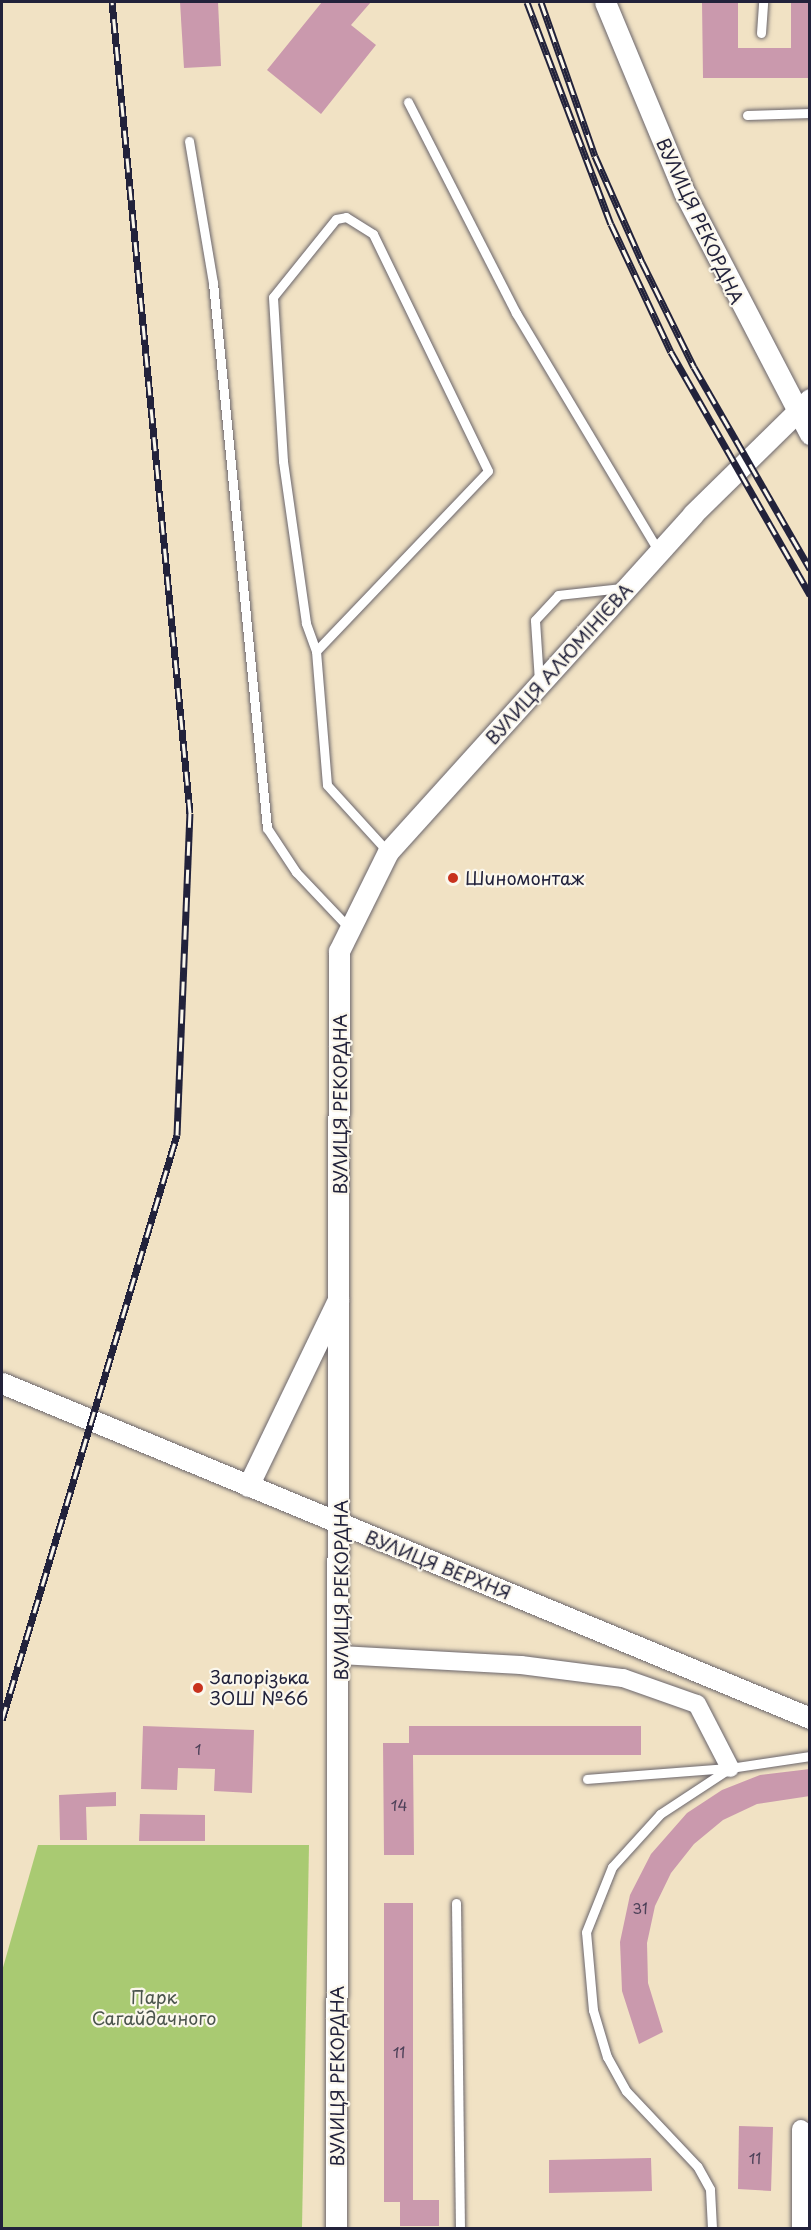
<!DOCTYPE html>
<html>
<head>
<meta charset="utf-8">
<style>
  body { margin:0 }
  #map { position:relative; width:811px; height:2230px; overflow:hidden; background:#f1e2c4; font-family:"Playpen Sans",sans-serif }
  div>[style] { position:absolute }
  .green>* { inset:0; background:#a9ca72 }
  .building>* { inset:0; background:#ca99ad }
  .roads { filter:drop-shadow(0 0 2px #6a656b) drop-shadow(0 0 2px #6a656b) }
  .service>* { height:9px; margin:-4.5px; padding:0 4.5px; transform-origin:4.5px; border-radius:4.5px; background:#fff }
  .minor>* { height:18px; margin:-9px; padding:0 9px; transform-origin:9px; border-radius:9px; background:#fff }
  .tertiary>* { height:21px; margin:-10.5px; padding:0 10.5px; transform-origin:10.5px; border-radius:10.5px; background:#fff }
  .rail>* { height:7px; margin-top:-3.5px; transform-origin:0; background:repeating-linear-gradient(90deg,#fbf7ec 0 14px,#22223b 0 28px); box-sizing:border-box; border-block:2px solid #22223b }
  .dots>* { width:16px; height:16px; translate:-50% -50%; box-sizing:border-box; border:3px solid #fbf7ec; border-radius:50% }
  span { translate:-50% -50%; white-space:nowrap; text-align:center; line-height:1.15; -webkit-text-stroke:4.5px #fbf7ec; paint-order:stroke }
  .number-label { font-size:15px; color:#4c4058 }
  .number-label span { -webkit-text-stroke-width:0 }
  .street-label { font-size:18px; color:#22223b }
  .poi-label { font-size:18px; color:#22223b }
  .left { translate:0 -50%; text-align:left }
  .park-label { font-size:18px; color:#4a544c }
  .frame { position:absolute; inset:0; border:3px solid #22223b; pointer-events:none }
</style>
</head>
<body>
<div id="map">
  <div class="green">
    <i style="clip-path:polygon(38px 1845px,309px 1845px,302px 2228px,2px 2228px,2px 1971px)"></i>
  </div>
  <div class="building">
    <i style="clip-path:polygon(180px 2px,218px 2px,221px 66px,184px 68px)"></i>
    <i style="clip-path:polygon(322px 2px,371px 2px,351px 25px,376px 45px,321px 114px,267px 70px)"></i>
    <i style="clip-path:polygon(702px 2px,738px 2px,738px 48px,791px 48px,791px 2px,810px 2px,810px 78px,703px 78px)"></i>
    <i style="clip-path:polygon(143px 1726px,254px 1730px,252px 1793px,214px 1791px,215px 1769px,178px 1768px,177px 1790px,141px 1789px)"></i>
    <i style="clip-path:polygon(409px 1726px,641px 1726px,641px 1755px,413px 1755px,414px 1855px,384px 1855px,383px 1743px,409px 1743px)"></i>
    <i style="clip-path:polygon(810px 1769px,810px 1796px,757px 1804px,723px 1820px,694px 1844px,671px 1873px,655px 1906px,647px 1943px,648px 1983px,663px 2032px,639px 2044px,622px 1991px,620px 1942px,630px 1895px,651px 1854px,687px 1813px,722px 1790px,760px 1775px)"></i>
    <i style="clip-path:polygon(116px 1792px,116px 1806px,86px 1807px,87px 1840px,60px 1840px,59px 1795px)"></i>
    <i style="clip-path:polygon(140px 1814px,205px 1815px,205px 1841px,139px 1841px)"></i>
    <i style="clip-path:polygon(384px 1903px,413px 1903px,413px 2200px,439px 2200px,439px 2226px,400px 2226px,400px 2202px,384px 2202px)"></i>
    <i style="clip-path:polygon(739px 2126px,773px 2127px,771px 2191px,738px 2189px)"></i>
    <i style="clip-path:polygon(651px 2158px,652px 2191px,549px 2193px,549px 2160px)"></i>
  </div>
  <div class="roads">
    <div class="service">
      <i style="left:761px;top:33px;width:31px;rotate:-86deg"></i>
      <i style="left:408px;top:102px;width:237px;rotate:62.9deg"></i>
      <i style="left:516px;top:313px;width:279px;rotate:59.1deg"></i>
      <i style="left:747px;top:115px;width:63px;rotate:-1.8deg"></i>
      <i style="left:189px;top:141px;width:144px;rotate:80.4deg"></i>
      <i style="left:213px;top:283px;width:548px;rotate:84.34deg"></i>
      <i style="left:267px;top:828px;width:53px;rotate:56.6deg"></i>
      <i style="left:296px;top:872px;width:79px;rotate:46.5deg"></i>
      <i style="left:316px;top:651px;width:30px;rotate:-110deg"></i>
      <i style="left:306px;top:623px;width:164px;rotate:-98.1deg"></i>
      <i style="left:283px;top:461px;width:164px;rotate:-93.5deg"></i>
      <i style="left:273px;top:297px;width:100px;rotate:-51.1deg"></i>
      <i style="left:336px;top:219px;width:10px;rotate:-11deg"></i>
      <i style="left:346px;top:217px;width:32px;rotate:32deg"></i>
      <i style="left:373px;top:234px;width:263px;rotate:64.1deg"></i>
      <i style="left:488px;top:471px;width:249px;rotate:133.7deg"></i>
      <i style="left:316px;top:651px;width:134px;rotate:85.3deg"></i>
      <i style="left:327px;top:785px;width:91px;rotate:47.7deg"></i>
      <i style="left:539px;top:681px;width:61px;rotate:-93.8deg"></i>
      <i style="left:535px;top:620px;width:34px;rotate:-47deg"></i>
      <i style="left:558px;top:595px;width:64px;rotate:-6.2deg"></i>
      <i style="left:587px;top:1779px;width:140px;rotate:-4.5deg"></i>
      <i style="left:456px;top:1903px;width:325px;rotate:89.3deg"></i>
      <i style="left:712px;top:2228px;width:39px;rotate:-93deg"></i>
      <i style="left:710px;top:2189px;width:26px;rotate:-119deg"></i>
      <i style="left:697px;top:2166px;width:103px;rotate:-133.4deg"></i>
      <i style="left:626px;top:2091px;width:39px;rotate:-119deg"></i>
      <i style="left:607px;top:2057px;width:49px;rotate:-106.6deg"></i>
      <i style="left:593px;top:2010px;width:78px;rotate:-95.1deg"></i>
      <i style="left:586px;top:1932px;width:70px;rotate:-68.2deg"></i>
      <i style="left:612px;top:1867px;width:72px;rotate:-47.8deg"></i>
      <i style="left:660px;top:1814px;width:84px;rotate:-33.3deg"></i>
      <i style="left:730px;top:1768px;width:81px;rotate:-8.5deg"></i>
    </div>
    <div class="minor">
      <i style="left:340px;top:1655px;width:181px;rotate:3.2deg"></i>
      <i style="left:521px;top:1665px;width:103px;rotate:7.3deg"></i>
      <i style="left:623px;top:1678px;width:78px;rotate:19.4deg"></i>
      <i style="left:697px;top:1704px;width:72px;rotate:62.7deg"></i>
      <i style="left:801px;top:2228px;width:99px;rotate:-90deg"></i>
    </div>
    <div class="tertiary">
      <i style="left:605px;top:2px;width:206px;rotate:67.4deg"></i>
      <i style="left:684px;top:192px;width:273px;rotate:62.5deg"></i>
      <i style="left:2px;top:1383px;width:875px;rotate:22.52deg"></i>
      <i style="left:248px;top:1486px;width:207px;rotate:-64.2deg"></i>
      <i style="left:336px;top:2228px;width:1277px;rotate:-89.87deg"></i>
      <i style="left:339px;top:951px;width:110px;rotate:-63.7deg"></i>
      <i style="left:388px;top:852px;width:455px;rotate:-47.9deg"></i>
      <i style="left:693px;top:514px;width:164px;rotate:-44.5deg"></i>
    </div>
  </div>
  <div class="rail">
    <i style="left:527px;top:2px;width:237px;rotate:69.3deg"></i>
    <i style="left:611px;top:224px;width:141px;rotate:64.9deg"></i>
    <i style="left:671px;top:352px;width:280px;rotate:60.2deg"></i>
    <i style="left:541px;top:2px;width:163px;rotate:70.7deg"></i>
    <i style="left:595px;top:156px;width:116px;rotate:66.1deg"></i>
    <i style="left:642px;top:262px;width:117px;rotate:63.7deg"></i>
    <i style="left:694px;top:367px;width:233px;rotate:60.1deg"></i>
    <i style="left:2px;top:1720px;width:611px;rotate:-73.35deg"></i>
    <i style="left:177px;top:1135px;width:322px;rotate:-87.7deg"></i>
    <i style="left:190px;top:813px;width:815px;rotate:-95.49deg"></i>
  </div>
  <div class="dots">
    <i style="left:453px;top:878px;background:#c8321e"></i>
    <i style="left:198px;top:1688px;background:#c8321e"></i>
  </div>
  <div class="number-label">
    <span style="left:198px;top:1749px">1</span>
    <span style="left:399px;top:1805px">14</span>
    <span style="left:640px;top:1908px">31</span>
    <span style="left:399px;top:2052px">11</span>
    <span style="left:755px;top:2158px">11</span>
  </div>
  <div class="street-label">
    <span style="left:700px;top:221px;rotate:65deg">ВУЛИЦЯ РЕКОРДНА</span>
    <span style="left:559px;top:664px;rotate:-48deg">ВУЛИЦЯ АЛЮМІНІЄВА</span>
    <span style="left:340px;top:1104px;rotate:-90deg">ВУЛИЦЯ РЕКОРДНА</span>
    <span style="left:438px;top:1565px;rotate:22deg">ВУЛИЦЯ ВЕРХНЯ</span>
    <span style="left:341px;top:1590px;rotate:-90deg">ВУЛИЦЯ РЕКОРДНА</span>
    <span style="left:337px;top:2076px;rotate:-90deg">ВУЛИЦЯ РЕКОРДНА</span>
  </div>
  <div class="poi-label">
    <span class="left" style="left:465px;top:878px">Шиномонтаж</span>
    <span class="left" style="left:210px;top:1688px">Запорізька<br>ЗОШ №66</span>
  </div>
  <div class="park-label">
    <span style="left:154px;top:2008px">Парк<br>Сагайдачного</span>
  </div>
  <div class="frame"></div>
</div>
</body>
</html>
